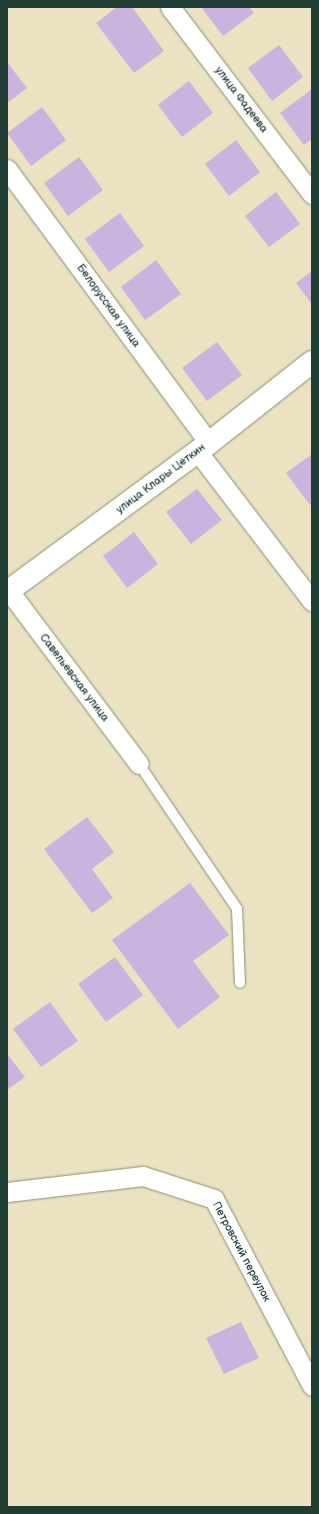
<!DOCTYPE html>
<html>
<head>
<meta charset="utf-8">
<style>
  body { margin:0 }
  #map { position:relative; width:319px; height:1514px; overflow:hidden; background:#ebe2c1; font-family:"Balsamiq Sans",sans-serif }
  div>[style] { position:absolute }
  .building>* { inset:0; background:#c8b4de }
  .roads { filter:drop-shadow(0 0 1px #85907a) drop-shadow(0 0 1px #85907a) }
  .service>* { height:10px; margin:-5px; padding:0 5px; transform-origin:5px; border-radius:5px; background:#fff }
  .minor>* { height:19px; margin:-9.5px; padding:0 9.5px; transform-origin:9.5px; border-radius:9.5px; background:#fff }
  .tertiary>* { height:22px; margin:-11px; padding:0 11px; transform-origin:11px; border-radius:11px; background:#fff }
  span { translate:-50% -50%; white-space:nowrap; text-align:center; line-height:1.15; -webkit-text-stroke:3px #fff; paint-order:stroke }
  .street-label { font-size:11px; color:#1f3d34 }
  .frame { position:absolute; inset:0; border:8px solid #1f3d34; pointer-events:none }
</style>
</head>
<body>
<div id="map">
  <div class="building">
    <i style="clip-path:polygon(117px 7px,132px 7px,164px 51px,134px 73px,96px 23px)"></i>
    <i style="clip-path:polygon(201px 7px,249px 7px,254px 13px,223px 36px)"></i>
    <i style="clip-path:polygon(279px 45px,303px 77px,272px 101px,248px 68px)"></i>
    <i style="clip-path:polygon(7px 62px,27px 88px,7px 103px)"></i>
    <i style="clip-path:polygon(189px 81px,213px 113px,182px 137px,158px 105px)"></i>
    <i style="clip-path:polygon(312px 89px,312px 139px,304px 145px,280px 113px)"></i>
    <i style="clip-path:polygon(42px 107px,66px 140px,31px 166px,7px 133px)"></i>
    <i style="clip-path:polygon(236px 140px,260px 172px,229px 196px,205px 164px)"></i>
    <i style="clip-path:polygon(79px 157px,103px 190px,68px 216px,44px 183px)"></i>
    <i style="clip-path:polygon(276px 192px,300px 224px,269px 247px,245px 216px)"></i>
    <i style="clip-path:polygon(120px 213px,144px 246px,109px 272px,85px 239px)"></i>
    <i style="clip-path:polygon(156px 260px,181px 294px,145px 320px,121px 287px)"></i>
    <i style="clip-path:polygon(312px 271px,312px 304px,296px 283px)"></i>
    <i style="clip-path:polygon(217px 342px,242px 375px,207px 401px,182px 368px)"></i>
    <i style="clip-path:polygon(312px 454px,312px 504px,310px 505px,286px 473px)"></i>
    <i style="clip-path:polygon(197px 489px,222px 520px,191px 544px,166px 512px)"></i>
    <i style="clip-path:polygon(134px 532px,158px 564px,127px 588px,103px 556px)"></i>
    <i style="clip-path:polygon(87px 817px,114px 852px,92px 869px,113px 898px,92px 913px,44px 849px)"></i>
    <i style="clip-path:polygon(190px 883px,229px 935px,193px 961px,220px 997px,178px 1029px,112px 940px)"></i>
    <i style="clip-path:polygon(115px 957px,143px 995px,106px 1022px,78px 984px)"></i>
    <i style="clip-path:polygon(50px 1002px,78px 1041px,41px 1067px,13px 1029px)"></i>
    <i style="clip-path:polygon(7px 1054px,25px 1077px,7px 1090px)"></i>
    <i style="clip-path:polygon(241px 1322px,259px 1358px,224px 1374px,206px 1338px)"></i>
  </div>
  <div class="roads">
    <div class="service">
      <i style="left:139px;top:764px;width:175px;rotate:55.9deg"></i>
      <i style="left:237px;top:909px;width:74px;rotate:87.7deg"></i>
    </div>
    <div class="minor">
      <i style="left:170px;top:7px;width:235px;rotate:52.8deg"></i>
      <i style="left:7px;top:169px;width:340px;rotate:53.6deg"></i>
      <i style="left:198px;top:452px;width:188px;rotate:52.6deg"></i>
      <i style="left:9px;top:591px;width:216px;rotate:53.1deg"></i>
      <i style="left:7px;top:1192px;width:137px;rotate:-6.7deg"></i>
      <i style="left:143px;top:1176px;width:75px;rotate:17.9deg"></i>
      <i style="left:214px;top:1199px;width:211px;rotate:62.3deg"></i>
    </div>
    <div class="tertiary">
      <i style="left:7px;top:592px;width:251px;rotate:-36.4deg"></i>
      <i style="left:209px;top:443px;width:131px;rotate:-38.2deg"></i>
    </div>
  </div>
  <div class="street-label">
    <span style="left:241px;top:100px;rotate:53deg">улица Фадеева</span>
    <span style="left:108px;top:306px;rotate:54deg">Белорусская улица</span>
    <span style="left:161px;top:479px;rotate:-37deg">улица Клары Цеткин</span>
    <span style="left:74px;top:678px;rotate:53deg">Савельевская улица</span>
    <span style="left:241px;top:1252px;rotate:62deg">Петровский переулок</span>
  </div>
  <div class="frame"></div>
</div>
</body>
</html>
